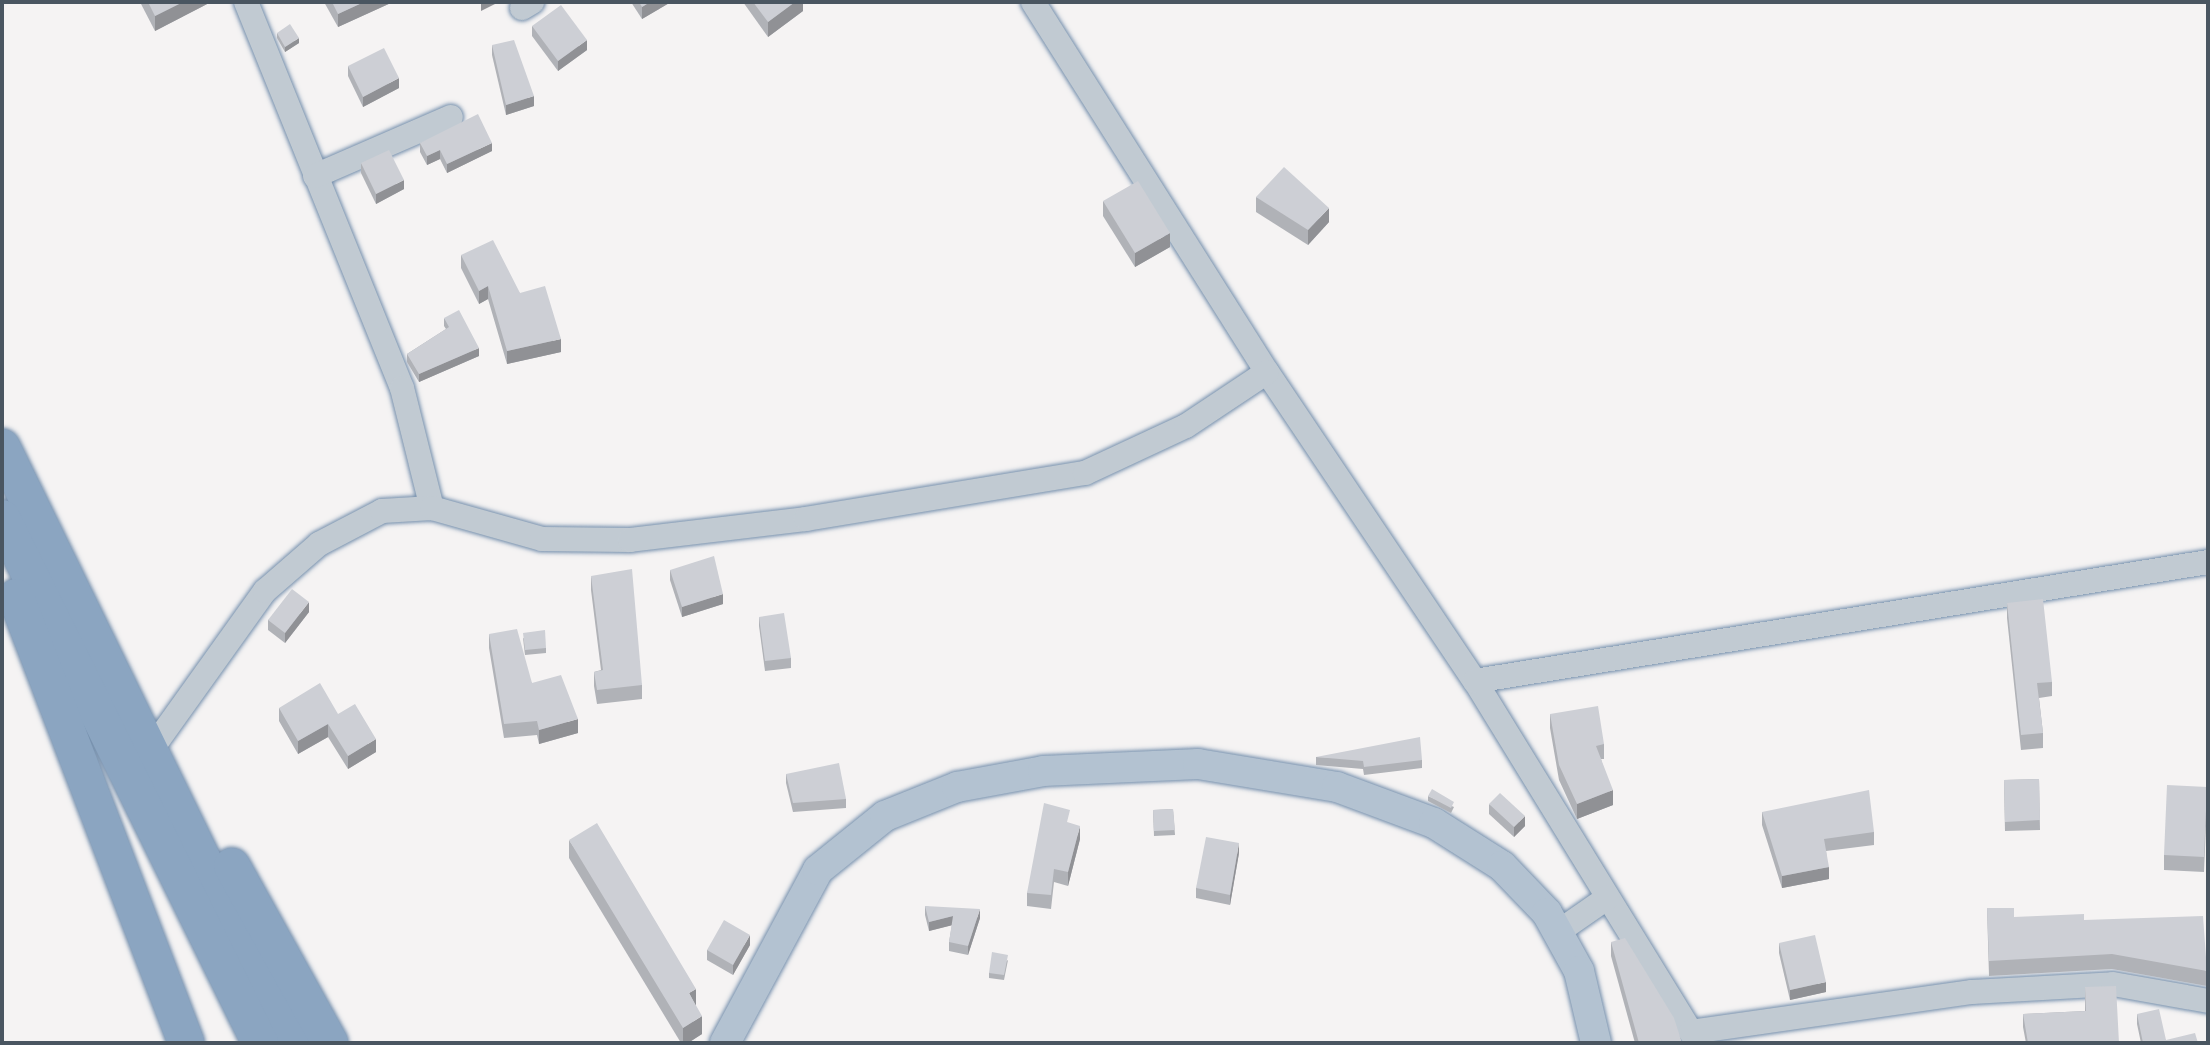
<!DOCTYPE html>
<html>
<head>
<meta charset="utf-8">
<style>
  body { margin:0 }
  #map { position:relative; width:2210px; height:1045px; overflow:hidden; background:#f5f3f3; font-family:"Open Sans",sans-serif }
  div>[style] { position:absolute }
  .roads { filter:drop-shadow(0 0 2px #7690ad) drop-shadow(0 0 2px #7690ad) }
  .minor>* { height:24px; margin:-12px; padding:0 12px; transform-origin:12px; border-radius:12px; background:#c1cad2 }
  .major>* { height:30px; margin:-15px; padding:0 15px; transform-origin:15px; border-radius:15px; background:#b3c2d1 }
  .highway>* { height:36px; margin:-18px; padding:0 18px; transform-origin:18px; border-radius:18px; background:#8ba5c1 }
  .wall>* { inset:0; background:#b0b2b7 }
  .shaded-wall>* { inset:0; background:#909195 }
  .building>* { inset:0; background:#cdcfd5 }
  span { translate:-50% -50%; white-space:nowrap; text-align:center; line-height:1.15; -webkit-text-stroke:6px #fff; paint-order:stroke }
  .frame { position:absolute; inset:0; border:4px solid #4a5661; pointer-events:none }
</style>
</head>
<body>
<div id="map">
  <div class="roads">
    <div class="minor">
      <i style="left:246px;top:2px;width:416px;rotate:68deg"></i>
      <i style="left:402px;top:388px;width:124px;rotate:76deg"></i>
      <i style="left:1033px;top:2px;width:438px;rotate:57.7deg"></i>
      <i style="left:1267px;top:372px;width:372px;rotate:56.1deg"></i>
      <i style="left:1475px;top:681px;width:425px;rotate:58.4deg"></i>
      <i style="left:522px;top:8px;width:12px;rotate:-31deg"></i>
      <i style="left:315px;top:176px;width:148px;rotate:-23.5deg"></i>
      <i style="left:1475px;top:681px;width:743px;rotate:-9.22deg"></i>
      <i style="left:151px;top:750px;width:196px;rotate:-54.4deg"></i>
      <i style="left:265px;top:591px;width:72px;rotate:-41deg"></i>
      <i style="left:319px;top:544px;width:71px;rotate:-27.6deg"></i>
      <i style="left:382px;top:511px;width:50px;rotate:-3.4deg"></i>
      <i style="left:432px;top:508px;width:114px;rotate:15.7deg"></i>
      <i style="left:542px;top:539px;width:88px;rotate:0.7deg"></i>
      <i style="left:630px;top:540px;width:177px;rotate:-6.8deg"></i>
      <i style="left:806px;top:519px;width:283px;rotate:-9.4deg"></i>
      <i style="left:1085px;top:473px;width:111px;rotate:-25deg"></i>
      <i style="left:1186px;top:426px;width:97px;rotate:-33.7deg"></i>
      <i style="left:1558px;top:932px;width:60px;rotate:-34.8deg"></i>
      <i style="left:1691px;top:1032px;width:284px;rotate:-8.1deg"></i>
      <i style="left:1972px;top:992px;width:141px;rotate:-3.2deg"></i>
      <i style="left:2113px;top:984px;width:97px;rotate:10.1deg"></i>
    </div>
    <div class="major">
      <i style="left:725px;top:1043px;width:196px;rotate:-61.7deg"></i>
      <i style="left:818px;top:870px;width:86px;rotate:-38.9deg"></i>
      <i style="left:885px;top:816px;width:78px;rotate:-21.9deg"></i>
      <i style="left:957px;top:787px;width:87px;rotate:-10.5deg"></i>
      <i style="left:1043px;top:771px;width:155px;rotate:-2.6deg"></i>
      <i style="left:1198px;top:764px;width:141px;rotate:9.4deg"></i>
      <i style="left:1337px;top:787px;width:103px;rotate:20.4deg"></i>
      <i style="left:1434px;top:823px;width:80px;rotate:32.3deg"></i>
      <i style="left:1502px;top:866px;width:65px;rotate:46.2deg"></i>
      <i style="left:1547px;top:913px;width:66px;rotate:61.1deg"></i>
      <i style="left:1579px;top:971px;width:74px;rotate:76.7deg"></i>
    </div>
    <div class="highway">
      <i style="left:2px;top:447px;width:663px;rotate:64.05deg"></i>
      <i style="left:2px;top:518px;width:585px;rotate:63.83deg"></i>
      <i style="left:16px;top:597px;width:477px;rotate:69.1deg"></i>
      <i style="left:232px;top:866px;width:202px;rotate:61deg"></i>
    </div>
  </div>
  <div class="wall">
    <i style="clip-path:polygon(140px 2px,211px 2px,155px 31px)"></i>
    <i style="clip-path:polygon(324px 2px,393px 2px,338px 27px)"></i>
    <i style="clip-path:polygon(631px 2px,671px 2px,642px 19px)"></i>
    <i style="clip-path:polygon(743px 2px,803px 2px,803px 11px,768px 37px)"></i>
    <i style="clip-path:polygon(532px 26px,587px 50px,558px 71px,532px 36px)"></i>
    <i style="clip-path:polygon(277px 33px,299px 43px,285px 52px,277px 38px)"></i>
    <i style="clip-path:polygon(492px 45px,534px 106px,506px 115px,492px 55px)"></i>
    <i style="clip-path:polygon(348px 66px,399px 88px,363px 107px,348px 76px)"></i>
    <i style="clip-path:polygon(420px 143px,492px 151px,447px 173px,440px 159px,427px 165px,420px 152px)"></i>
    <i style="clip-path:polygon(361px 163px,404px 189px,376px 204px,361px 173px)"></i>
    <i style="clip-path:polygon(1256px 197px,1329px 222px,1308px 245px,1256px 212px)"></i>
    <i style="clip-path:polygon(1103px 201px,1170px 247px,1135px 267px,1103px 216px)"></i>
    <i style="clip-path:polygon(461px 255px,520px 293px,561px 352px,507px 364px,488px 299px,479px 304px,461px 268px)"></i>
    <i style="clip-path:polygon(444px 318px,479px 356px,419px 382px,407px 362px,407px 354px,446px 329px,444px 326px)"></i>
    <i style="clip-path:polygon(670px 570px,723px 604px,682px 617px,670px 580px)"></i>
    <i style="clip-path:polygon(591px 576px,642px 685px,642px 699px,597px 704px,594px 686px,594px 672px,601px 670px,591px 590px)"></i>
    <i style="clip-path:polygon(2007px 603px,2052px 682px,2052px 696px,2039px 698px,2043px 733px,2043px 748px,2021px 750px,2007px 618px)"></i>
    <i style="clip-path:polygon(309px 612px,285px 643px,268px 630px,268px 620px)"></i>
    <i style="clip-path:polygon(759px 617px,791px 658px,791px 668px,765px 671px,759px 626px)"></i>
    <i style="clip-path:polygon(489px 634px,532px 683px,578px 733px,539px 744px,537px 735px,504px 738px,489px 648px)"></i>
    <i style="clip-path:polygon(523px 638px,546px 648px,546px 653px,525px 655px)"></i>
    <i style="clip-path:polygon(279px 708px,338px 714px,376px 752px,348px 769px,328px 737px,298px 754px,279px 721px)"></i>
    <i style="clip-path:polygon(1550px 714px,1604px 744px,1604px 759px,1601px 759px,1613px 805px,1577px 819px,1559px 780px,1550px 728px)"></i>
    <i style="clip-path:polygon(1316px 757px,1422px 760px,1422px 768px,1364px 775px,1363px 769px,1316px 765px)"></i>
    <i style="clip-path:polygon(786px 774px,846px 799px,846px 808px,793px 812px,786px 783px)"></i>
    <i style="clip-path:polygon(2039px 779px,2040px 830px,2005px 831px,2004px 780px)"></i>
    <i style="clip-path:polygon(1428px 796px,1454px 807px,1451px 813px,1428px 801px)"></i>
    <i style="clip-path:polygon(2207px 802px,2204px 872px,2164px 870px,2164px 855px)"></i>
    <i style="clip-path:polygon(1489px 804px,1525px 826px,1514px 837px,1489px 814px)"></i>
    <i style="clip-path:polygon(1173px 809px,1175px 835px,1154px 836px,1153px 810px)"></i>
    <i style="clip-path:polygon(1762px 812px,1874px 832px,1874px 845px,1826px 851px,1829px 879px,1782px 888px,1762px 825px)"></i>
    <i style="clip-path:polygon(1070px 823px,1080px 839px,1068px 886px,1054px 882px,1051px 909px,1027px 906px,1027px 893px)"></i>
    <i style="clip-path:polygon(569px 840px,702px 1034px,688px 1043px,681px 1043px,569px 858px)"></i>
    <i style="clip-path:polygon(1239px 853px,1230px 905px,1196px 898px,1196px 888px)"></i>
    <i style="clip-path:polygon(925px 906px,980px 918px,968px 955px,949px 951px,949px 942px,952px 925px,929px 931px,925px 915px)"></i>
    <i style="clip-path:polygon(1987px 908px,2014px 917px,2084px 920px,2207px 971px,2207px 986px,2112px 969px,1989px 976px)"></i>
    <i style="clip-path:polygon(1611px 942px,1682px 1043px,1635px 1043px,1611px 956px)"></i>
    <i style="clip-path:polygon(1779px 943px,1826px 992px,1790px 1000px,1779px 953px)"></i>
    <i style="clip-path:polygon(750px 945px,733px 975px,707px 960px,707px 950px)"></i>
    <i style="clip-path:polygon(1008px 960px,1004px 980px,989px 978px,989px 973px)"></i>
    <i style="clip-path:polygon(2085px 987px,2119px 1043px,2026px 1043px,2023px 1027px,2023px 1014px,2085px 1011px)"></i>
    <i style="clip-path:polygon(2137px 1014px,2166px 1040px,2198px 1043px,2141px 1043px,2137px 1024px)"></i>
  </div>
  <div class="shaded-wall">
    <i style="clip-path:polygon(183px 2px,211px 2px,155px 31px,155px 16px)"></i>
    <i style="clip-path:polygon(364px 2px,393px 2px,338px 27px,338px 14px)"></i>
    <i style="clip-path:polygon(481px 2px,497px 2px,497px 3px,481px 11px)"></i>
    <i style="clip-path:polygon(650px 2px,671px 2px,642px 19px,642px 7px)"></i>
    <i style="clip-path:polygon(795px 2px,803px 2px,803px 11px,768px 37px,768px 22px)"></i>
    <i style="clip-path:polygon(299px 38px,299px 43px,285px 52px,285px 47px)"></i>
    <i style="clip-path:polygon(587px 40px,587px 50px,558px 71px,558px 61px)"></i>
    <i style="clip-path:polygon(399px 78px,399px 88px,363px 107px,363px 97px)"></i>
    <i style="clip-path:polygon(534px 96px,534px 106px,506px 115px,506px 105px)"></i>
    <i style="clip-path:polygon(492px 143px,492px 151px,447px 173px,447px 164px)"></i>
    <i style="clip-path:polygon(440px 150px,440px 159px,427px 165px,427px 156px)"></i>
    <i style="clip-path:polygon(404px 180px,404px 189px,376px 204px,376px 194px)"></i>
    <i style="clip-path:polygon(1329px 208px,1329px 222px,1308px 245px,1308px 230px)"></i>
    <i style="clip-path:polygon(1170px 233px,1170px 247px,1135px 267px,1135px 253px)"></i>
    <i style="clip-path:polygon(488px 286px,488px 299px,479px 304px,479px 291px)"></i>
    <i style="clip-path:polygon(561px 339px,561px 352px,507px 364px,507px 351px)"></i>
    <i style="clip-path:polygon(479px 348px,479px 356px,419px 382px,419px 374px)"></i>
    <i style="clip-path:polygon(723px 594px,723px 604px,682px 617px,682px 607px)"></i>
    <i style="clip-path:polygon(309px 602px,309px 612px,285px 643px,285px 633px)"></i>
    <i style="clip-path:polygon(578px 719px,578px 733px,539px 744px,539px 730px)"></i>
    <i style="clip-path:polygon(328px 724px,328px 737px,298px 754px,298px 741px)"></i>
    <i style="clip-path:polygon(376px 739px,376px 752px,348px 769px,348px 756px)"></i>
    <i style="clip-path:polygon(1613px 790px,1613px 805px,1577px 819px,1577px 804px)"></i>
    <i style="clip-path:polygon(1525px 816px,1525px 826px,1514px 837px,1514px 827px)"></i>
    <i style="clip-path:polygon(1080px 826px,1080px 839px,1068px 886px,1068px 872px)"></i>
    <i style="clip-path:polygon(1239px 843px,1239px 853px,1230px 905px,1230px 895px)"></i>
    <i style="clip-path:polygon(1829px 867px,1829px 879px,1782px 888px,1782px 876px)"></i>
    <i style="clip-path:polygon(980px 909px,980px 918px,968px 955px,968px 946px)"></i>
    <i style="clip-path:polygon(953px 916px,953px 925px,929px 931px,929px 922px)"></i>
    <i style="clip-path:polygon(750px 935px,750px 945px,733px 975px,733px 965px)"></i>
    <i style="clip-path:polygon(1826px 982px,1826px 992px,1790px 1000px,1790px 990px)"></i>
    <i style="clip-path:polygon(696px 989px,696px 1007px,689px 993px)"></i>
    <i style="clip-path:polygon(702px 1016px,702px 1034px,688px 1043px,683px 1043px,683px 1028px)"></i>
  </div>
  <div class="building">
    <i style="clip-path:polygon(148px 2px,183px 2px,155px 16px)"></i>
    <i style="clip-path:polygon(332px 2px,364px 2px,338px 14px)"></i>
    <i style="clip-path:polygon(639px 2px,650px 2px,642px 7px)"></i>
    <i style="clip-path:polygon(753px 2px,795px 2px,768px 22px)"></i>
    <i style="clip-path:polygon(561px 5px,587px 40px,558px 61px,532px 26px)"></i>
    <i style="clip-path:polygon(290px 24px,299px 38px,285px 47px,277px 33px)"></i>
    <i style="clip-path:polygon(514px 40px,534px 96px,506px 105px,492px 45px)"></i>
    <i style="clip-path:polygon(384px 48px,399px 78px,363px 97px,348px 66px)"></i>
    <i style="clip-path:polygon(478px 114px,492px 143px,447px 164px,440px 150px,427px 156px,420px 143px)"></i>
    <i style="clip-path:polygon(389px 150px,404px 180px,376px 194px,361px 163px)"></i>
    <i style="clip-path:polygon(1284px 167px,1329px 208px,1308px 230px,1256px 197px)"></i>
    <i style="clip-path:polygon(1138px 181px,1170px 233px,1135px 253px,1103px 201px)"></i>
    <i style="clip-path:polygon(493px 240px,520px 293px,545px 286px,561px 339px,507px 351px,488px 286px,479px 291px,461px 255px)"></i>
    <i style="clip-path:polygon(459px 310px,479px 348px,419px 374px,407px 354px,449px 327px,444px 318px)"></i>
    <i style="clip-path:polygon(714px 556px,723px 594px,682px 607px,670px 570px)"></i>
    <i style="clip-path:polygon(632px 569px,642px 685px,597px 690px,594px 672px,603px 670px,591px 576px)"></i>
    <i style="clip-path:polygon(292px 589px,309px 602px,285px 633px,268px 620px)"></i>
    <i style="clip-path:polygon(2043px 599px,2052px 682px,2037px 683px,2043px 733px,2021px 735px,2007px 603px)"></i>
    <i style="clip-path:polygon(784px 613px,791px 658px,765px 661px,759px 617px)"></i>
    <i style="clip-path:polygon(517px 629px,532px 683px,561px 675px,578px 719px,539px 730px,537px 721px,504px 724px,489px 634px)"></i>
    <i style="clip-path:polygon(545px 630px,546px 648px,525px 650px,523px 633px)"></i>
    <i style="clip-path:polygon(320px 683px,338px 714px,355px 704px,376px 739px,348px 756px,328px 724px,298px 741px,279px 708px)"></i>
    <i style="clip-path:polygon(1598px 706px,1604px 744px,1596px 746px,1613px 790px,1577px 804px,1559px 765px,1550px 714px)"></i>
    <i style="clip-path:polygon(1420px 737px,1422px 760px,1364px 767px,1363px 761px,1316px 757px)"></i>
    <i style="clip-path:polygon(839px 763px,846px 799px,793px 803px,786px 774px)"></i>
    <i style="clip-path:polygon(2039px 779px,2040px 820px,2005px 822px,2004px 780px)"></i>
    <i style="clip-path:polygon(2167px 785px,2207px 787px,2204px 857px,2164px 855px)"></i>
    <i style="clip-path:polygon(1432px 789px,1454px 802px,1451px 808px,1428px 796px)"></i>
    <i style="clip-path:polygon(1869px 790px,1874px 832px,1824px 839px,1829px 867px,1782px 876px,1762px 812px)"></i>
    <i style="clip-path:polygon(1500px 793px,1525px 816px,1514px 827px,1489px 804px)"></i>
    <i style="clip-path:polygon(1044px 803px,1070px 810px,1067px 822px,1080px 826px,1068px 872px,1054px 869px,1051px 895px,1027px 893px)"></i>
    <i style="clip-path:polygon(1173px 809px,1175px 830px,1154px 831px,1153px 810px)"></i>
    <i style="clip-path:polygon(597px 823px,696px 989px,689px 993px,702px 1016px,683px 1028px,569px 840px)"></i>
    <i style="clip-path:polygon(1206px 837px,1239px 843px,1230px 895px,1196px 888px)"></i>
    <i style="clip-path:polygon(925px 906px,980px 909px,968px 946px,949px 942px,953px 916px,929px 922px)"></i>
    <i style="clip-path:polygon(1987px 908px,2014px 908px,2014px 917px,2084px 914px,2084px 920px,2203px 916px,2207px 971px,2112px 954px,1989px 961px)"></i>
    <i style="clip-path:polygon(724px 920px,750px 935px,733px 965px,707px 950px)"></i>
    <i style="clip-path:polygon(1815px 935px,1826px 982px,1790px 990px,1779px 943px)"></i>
    <i style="clip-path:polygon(1625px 938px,1674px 1018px,1682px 1043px,1639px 1043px,1611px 942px)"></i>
    <i style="clip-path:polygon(992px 952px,1008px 955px,1004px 975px,989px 973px)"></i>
    <i style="clip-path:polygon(2116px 986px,2119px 1043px,2028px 1043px,2023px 1014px,2086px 1011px,2085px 987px)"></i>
    <i style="clip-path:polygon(2159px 1009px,2166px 1040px,2195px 1033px,2198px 1043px,2143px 1043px,2137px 1014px)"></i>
  </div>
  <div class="frame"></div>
</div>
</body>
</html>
